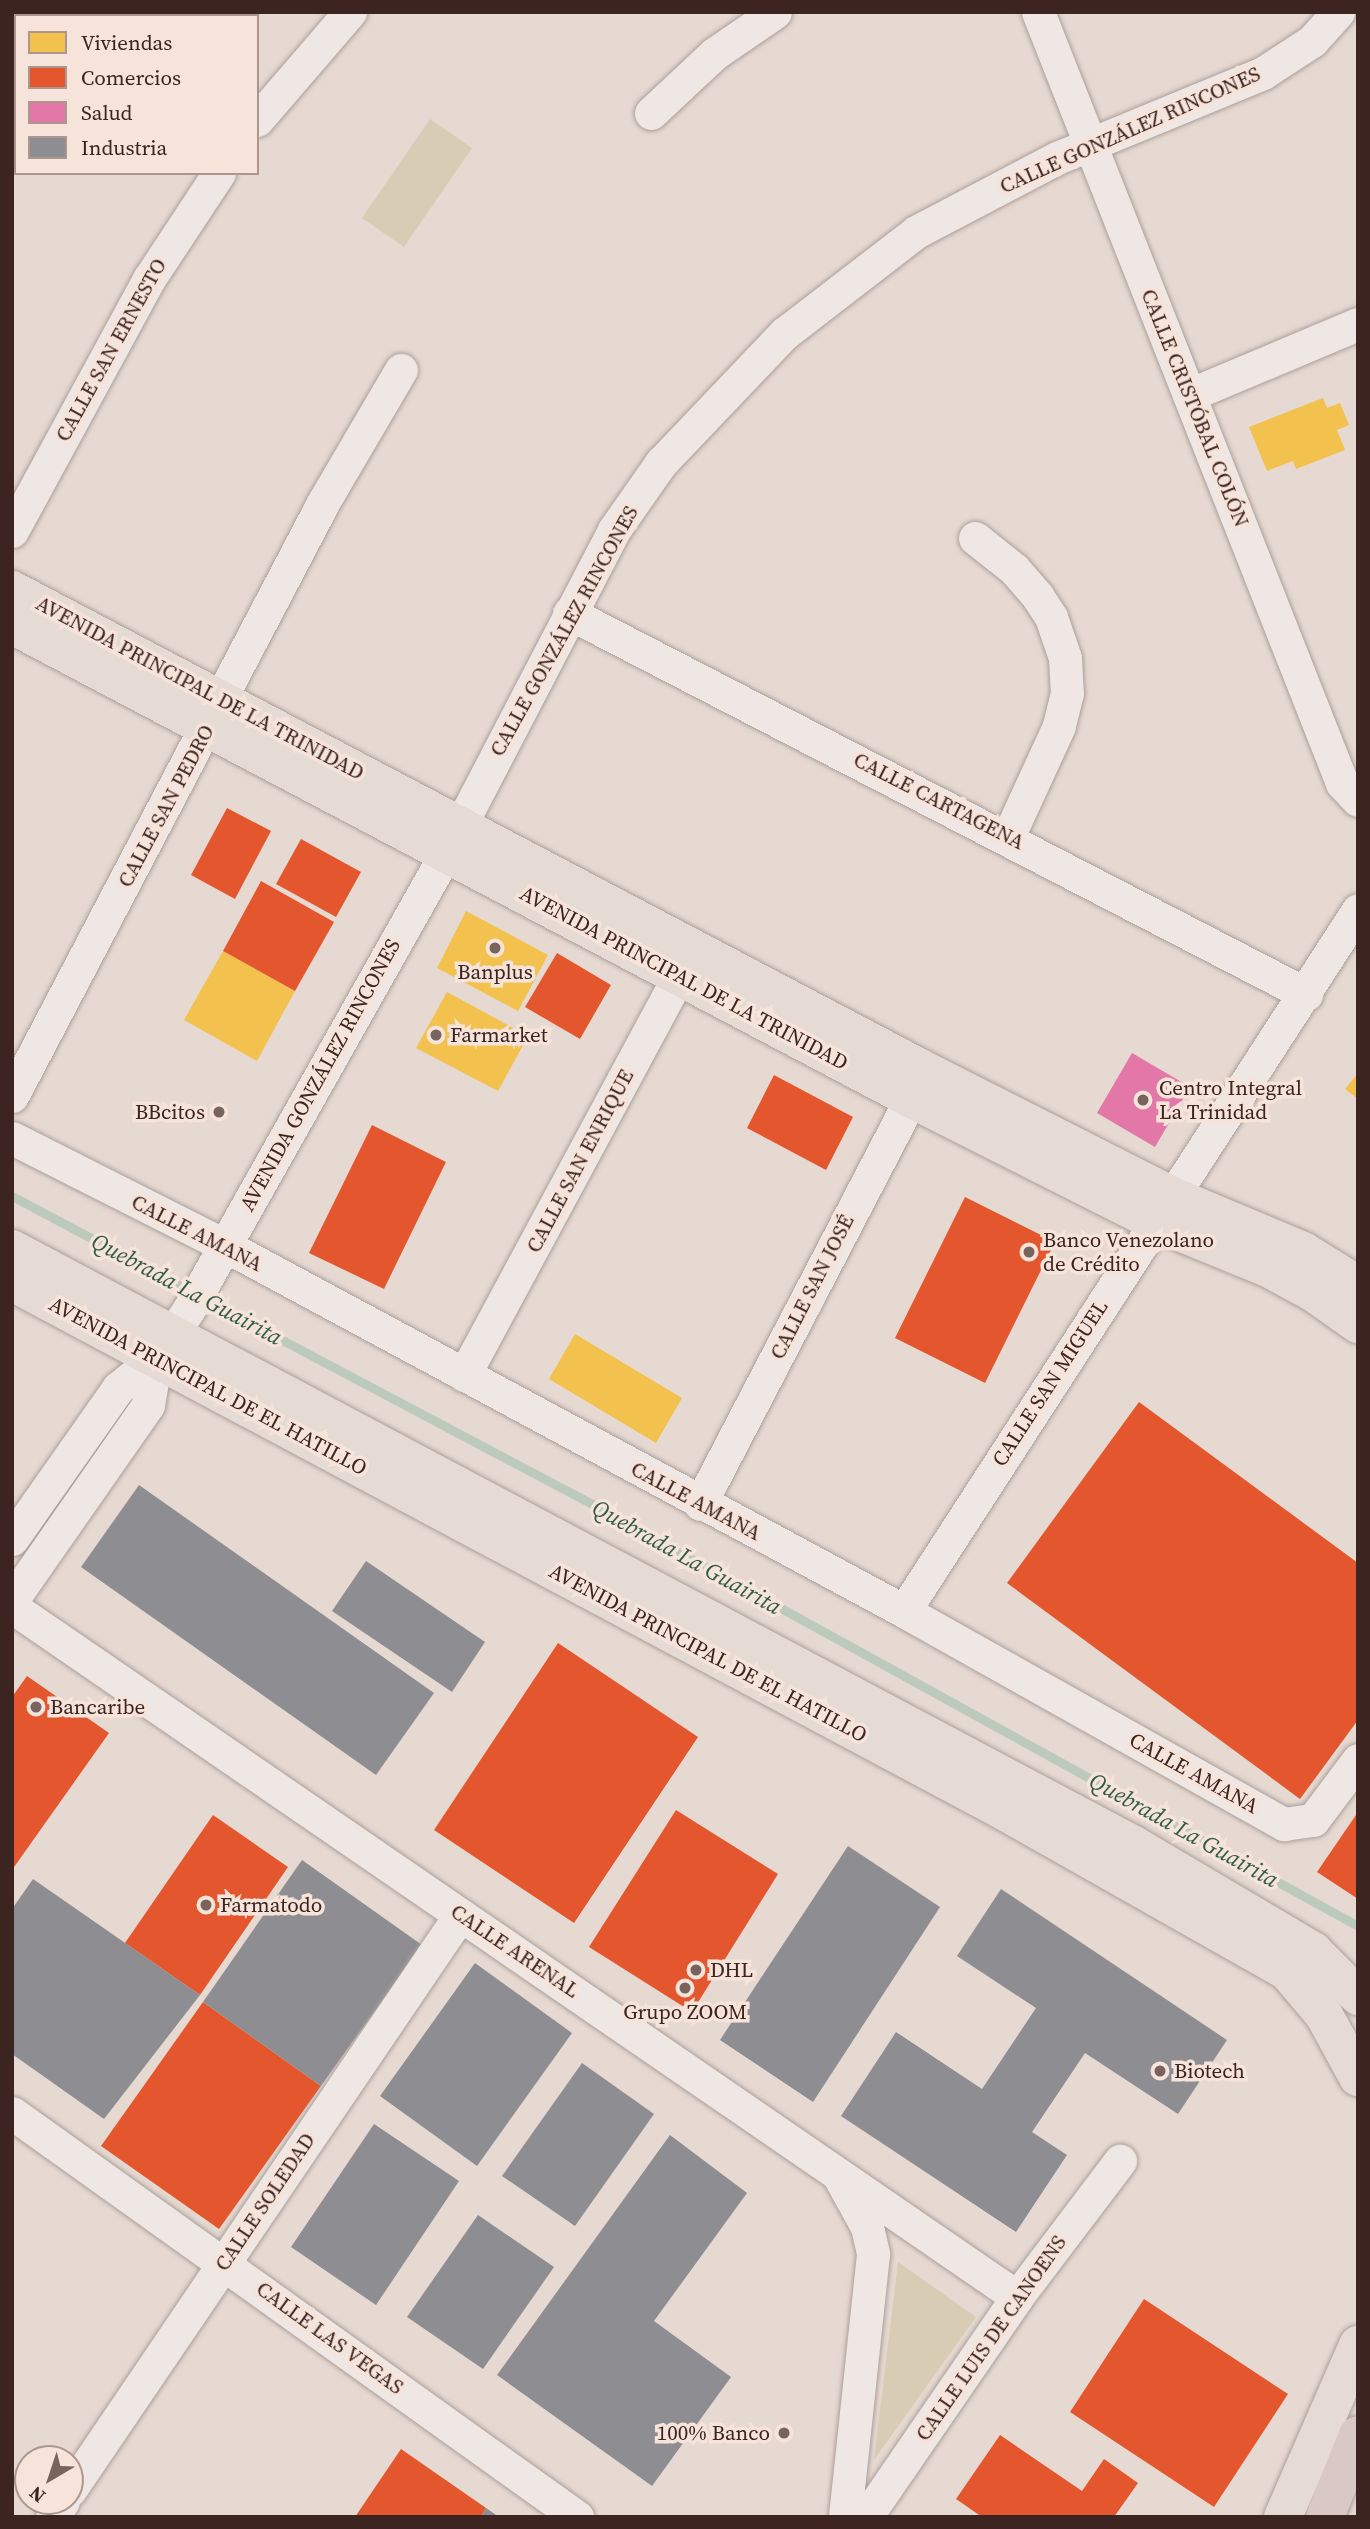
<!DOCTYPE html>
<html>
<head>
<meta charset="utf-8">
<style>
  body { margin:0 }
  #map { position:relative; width:1370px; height:2529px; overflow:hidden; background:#e6d9d1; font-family:"Source Serif 4",serif }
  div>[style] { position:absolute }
  .green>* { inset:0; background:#d8ccb4 }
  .homes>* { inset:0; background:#f2c14e }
  .shops>* { inset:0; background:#e4572e }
  .health>* { inset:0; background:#e377a8 }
  .industry>* { inset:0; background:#8d8d92 }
  .stream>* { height:9px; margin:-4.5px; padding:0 4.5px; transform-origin:4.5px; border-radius:4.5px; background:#bccabb }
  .roads { filter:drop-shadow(0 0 2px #ac9f9a) drop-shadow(0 0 2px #ac9f9a) }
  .street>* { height:33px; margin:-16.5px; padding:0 16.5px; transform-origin:16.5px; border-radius:16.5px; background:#eee7e3 }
  .primary>* { height:38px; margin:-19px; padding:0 19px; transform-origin:19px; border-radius:19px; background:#e6dbd4 }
  .highway>* { height:38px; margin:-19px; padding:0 19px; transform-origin:19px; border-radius:19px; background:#d9c8c3 }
  .dots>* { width:19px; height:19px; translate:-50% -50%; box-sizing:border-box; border:4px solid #f6e3d9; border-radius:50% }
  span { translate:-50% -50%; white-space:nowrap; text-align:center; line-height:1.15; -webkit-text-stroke:7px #f6e3d9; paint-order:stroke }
  .street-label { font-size:21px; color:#3c2421 }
  .poi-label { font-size:21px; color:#3c2421 }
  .left { translate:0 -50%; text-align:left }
  .right { translate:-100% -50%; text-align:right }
  .water-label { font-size:23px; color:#315b49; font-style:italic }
  .frame { position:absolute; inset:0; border:14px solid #3c2421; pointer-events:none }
  .legend { position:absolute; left:14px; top:14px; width:245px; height:161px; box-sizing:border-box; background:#f6e3d9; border:2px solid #ac978f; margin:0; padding:9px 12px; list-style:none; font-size:21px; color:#3c2421 }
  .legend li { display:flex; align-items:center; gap:14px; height:35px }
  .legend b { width:35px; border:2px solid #ac978f }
  .north { position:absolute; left:14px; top:2445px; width:70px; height:70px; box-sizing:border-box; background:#f6e3d9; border:2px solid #ac978f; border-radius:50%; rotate:219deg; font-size:19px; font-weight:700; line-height:28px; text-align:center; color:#3c2421 }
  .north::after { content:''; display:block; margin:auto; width:24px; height:32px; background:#78635f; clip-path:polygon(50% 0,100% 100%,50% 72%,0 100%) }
</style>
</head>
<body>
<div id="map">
  <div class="green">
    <i style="clip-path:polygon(430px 119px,472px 148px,404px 247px,362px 218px)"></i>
    <i style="clip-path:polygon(898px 2262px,976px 2317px,874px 2460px)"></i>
  </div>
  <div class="homes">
    <i style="clip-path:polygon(1323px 398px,1327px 408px,1340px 403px,1349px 425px,1337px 430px,1345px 450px,1296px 469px,1293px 461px,1267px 471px,1249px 427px)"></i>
    <i style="clip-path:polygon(466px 911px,548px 955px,518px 1011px,437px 968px)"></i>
    <i style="clip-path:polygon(223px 951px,295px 991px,257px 1061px,184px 1020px)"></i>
    <i style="clip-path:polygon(447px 992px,528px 1036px,498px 1091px,416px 1048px)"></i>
    <i style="clip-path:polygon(1358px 1073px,1358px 1099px,1345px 1089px)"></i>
    <i style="clip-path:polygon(575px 1334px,682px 1398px,656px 1443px,549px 1379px)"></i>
  </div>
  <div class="shops">
    <i style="clip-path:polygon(227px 808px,271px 831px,235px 899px,191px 875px)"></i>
    <i style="clip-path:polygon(301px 839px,361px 872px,336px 917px,276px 884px)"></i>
    <i style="clip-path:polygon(261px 881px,334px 922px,295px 991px,223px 951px)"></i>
    <i style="clip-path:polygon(557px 953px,611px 985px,580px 1039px,525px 1007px)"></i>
    <i style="clip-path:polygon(774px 1075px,853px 1117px,826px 1170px,747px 1128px)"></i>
    <i style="clip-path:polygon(372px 1125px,446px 1162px,384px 1289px,309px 1253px)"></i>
    <i style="clip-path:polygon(965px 1197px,1055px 1242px,985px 1383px,895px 1338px)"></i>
    <i style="clip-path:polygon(1139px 1402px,1358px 1563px,1358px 1720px,1300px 1799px,1007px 1583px)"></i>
    <i style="clip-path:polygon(558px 1643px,698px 1737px,574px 1923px,434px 1830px)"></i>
    <i style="clip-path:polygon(27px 1676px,109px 1733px,12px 1870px,12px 1697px)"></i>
    <i style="clip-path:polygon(676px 1810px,778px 1874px,692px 2012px,589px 1947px)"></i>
    <i style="clip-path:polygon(1358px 1812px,1358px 1899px,1317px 1872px)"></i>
    <i style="clip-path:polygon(213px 1815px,288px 1867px,200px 1995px,125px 1943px)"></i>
    <i style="clip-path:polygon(203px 2002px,321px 2086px,219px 2229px,101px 2146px)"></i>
    <i style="clip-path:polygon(1144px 2299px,1288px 2394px,1214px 2507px,1070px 2412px)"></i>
    <i style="clip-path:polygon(1000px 2435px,1082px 2491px,1104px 2459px,1138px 2483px,1114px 2517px,982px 2517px,956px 2499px)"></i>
    <i style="clip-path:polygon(401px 2449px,486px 2508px,481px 2517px,355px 2517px)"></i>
  </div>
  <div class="health">
    <i style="clip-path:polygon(1132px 1053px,1190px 1087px,1155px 1147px,1097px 1113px)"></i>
  </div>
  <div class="industry">
    <i style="clip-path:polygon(139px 1485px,434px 1693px,376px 1775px,81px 1567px)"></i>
    <i style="clip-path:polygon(366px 1561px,485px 1642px,452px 1692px,332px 1611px)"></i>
    <i style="clip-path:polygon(848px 1846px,940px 1907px,813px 2102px,720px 2040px)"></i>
    <i style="clip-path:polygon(302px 1860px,422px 1945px,321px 2086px,203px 2002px)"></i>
    <i style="clip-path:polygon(33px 1879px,200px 1995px,104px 2119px,12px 2054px,12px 1909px)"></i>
    <i style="clip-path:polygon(1001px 1889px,1227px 2040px,1178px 2114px,1085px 2053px,1032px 2132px,1067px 2155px,1016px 2232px,841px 2116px,896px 2032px,982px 2089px,1036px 2008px,957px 1956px)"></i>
    <i style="clip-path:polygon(475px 1963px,572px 2033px,477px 2166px,380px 2096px)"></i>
    <i style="clip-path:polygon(582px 2063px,654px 2114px,575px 2226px,502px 2176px)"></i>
    <i style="clip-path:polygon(374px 2124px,459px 2181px,376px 2305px,291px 2247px)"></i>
    <i style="clip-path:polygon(670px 2135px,747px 2193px,654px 2321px,731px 2377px,652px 2486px,497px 2375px)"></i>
    <i style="clip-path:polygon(478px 2215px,554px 2267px,483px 2369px,407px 2317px)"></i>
    <i style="clip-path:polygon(486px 2508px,499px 2517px,481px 2517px)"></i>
  </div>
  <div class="stream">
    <i style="left:12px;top:1196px;width:203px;rotate:28deg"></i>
    <i style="left:203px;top:1298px;width:450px;rotate:27.9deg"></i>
    <i style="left:601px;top:1509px;width:864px;rotate:28.85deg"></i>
  </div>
  <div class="roads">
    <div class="street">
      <i style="left:143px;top:12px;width:7px;rotate:34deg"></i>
      <i style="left:1038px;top:12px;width:829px;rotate:68.48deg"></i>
      <i style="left:1342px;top:783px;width:23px;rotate:47deg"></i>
      <i style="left:55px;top:16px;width:4px;rotate:-63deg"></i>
      <i style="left:12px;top:79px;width:6px;rotate:-51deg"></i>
      <i style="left:651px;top:113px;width:86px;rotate:-43.1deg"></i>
      <i style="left:714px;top:54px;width:74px;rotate:-34.5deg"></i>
      <i style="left:257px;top:120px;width:143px;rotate:-49.3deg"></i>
      <i style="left:1189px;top:395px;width:183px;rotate:-22.8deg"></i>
      <i style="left:12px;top:531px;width:287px;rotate:-61.5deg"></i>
      <i style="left:149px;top:279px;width:127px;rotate:-56.6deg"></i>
      <i style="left:975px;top:538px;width:50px;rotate:38.5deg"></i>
      <i style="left:1014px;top:569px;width:37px;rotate:49deg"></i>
      <i style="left:1038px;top:597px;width:24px;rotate:57deg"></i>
      <i style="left:1051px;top:617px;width:43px;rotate:71.1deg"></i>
      <i style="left:1065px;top:658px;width:35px;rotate:87deg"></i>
      <i style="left:1067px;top:693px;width:34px;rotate:104deg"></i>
      <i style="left:1059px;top:726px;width:122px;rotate:114.7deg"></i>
      <i style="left:569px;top:613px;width:830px;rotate:27.34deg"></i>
      <i style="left:12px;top:1096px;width:672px;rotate:-62.33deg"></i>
      <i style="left:324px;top:501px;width:152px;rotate:-59.6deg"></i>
      <i style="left:12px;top:1138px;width:237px;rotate:26.8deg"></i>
      <i style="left:224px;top:1245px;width:772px;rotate:28.29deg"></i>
      <i style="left:904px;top:1611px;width:436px;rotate:29.3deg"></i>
      <i style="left:1284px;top:1824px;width:29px;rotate:-8deg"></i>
      <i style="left:1313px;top:1820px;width:75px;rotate:-53.1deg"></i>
      <i style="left:464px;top:1375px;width:477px;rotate:-61.7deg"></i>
      <i style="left:700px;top:1504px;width:483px;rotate:-62.5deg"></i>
      <i style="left:12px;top:1539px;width:184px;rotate:-54.9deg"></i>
      <i style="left:118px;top:1388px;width:48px;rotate:-38.3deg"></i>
      <i style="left:156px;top:1358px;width:59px;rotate:-56deg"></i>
      <i style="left:189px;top:1309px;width:523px;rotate:-60.59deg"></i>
      <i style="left:446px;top:853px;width:364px;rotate:-62.5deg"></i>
      <i style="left:614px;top:530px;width:82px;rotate:-55deg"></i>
      <i style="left:661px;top:463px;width:180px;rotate:-46.4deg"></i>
      <i style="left:785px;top:333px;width:165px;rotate:-37.6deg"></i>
      <i style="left:916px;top:232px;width:159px;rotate:-27.7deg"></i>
      <i style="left:1057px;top:158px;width:223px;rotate:-22.4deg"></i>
      <i style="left:1263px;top:73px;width:59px;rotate:-33.1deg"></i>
      <i style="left:1312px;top:41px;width:39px;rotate:-48deg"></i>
      <i style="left:12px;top:1600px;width:238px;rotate:-55.1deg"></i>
      <i style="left:148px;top:1405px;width:48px;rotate:-80.3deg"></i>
      <i style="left:12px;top:1607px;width:1219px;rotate:34.47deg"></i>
      <i style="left:904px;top:1611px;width:835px;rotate:-57.07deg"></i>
      <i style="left:12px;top:2113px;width:695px;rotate:35.57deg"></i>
      <i style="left:840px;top:2178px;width:56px;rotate:61.1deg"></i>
      <i style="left:867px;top:2227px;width:28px;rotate:77deg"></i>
      <i style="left:873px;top:2254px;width:264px;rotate:96.1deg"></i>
      <i style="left:70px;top:2490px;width:695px;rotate:-55.85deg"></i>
      <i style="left:52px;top:2517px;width:19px;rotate:-55deg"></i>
      <i style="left:866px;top:2517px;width:267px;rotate:-55.5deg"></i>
      <i style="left:1017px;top:2297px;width:171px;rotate:-52.9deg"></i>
    </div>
    <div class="primary">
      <i style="left:12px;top:590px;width:1033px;rotate:27.76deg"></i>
      <i style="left:926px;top:1071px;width:274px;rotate:26.9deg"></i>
      <i style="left:1170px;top:1195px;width:144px;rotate:22.8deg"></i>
      <i style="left:1303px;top:1251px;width:65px;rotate:31.7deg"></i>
      <i style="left:12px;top:625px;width:1015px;rotate:27.78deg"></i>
      <i style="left:910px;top:1098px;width:275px;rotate:26.8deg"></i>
      <i style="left:1155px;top:1222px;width:122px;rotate:22.2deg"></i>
      <i style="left:1268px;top:1268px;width:52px;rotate:28.5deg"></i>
      <i style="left:1314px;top:1293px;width:54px;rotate:35.2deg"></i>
      <i style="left:12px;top:1249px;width:1270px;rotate:27.98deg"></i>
      <i style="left:1134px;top:1845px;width:208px;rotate:30.6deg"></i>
      <i style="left:1313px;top:1951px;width:64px;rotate:45deg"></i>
      <i style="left:12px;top:1282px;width:1124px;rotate:28.07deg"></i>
      <i style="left:1004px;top:1811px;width:325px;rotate:29.5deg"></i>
      <i style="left:1287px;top:1971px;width:57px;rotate:49.9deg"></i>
      <i style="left:1324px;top:2015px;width:71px;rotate:61.3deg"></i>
      <i style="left:1283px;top:2517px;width:188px;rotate:-66.4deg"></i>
    </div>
    <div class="highway">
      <i style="left:1325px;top:2517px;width:88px;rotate:-68.1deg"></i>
    </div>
  </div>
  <div class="dots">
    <i style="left:495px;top:948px;background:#78635f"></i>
    <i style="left:436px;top:1035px;background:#78635f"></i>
    <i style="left:1143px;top:1100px;background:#78635f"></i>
    <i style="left:219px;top:1112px;background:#78635f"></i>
    <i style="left:1029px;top:1252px;background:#78635f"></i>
    <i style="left:36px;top:1707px;background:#78635f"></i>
    <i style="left:206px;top:1905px;background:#78635f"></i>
    <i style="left:696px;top:1970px;background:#78635f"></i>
    <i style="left:685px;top:1988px;background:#78635f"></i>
    <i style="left:1160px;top:2071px;background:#78635f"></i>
    <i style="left:784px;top:2433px;background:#78635f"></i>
  </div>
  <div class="street-label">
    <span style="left:1130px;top:130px;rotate:-24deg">CALLE GONZÁLEZ RINCONES</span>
    <span style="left:111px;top:350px;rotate:-61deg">CALLE SAN ERNESTO</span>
    <span style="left:1195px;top:408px;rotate:68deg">CALLE CRISTÓBAL COLÓN</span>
    <span style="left:564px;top:631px;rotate:-61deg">CALLE GONZÁLEZ RINCONES</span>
    <span style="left:200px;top:688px;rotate:28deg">AVENIDA PRINCIPAL DE LA TRINIDAD</span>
    <span style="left:939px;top:801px;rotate:27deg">CALLE CARTAGENA</span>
    <span style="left:166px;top:806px;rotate:-62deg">CALLE SAN PEDRO</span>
    <span style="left:684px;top:978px;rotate:28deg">AVENIDA PRINCIPAL DE LA TRINIDAD</span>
    <span style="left:320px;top:1075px;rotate:-61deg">AVENIDA GONZÁLEZ RINCONES</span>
    <span style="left:580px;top:1161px;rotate:-62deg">CALLE SAN ENRIQUE</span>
    <span style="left:197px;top:1233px;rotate:27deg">CALLE AMANA</span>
    <span style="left:812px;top:1287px;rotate:-63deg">CALLE SAN JOSÉ</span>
    <span style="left:1050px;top:1383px;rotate:-57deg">CALLE SAN MIGUEL</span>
    <span style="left:208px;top:1386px;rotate:28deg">AVENIDA PRINCIPAL DE EL HATILLO</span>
    <span style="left:696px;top:1501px;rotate:28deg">CALLE AMANA</span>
    <span style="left:708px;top:1653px;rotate:28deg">AVENIDA PRINCIPAL DE EL HATILLO</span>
    <span style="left:1194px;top:1773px;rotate:29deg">CALLE AMANA</span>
    <span style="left:515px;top:1951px;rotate:34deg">CALLE ARENAL</span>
    <span style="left:265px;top:2202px;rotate:-56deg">CALLE SOLEDAD</span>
    <span style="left:330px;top:2338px;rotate:36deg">CALLE LAS VEGAS</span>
    <span style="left:991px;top:2338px;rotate:-55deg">CALLE LUIS DE CANOENS</span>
  </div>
  <div class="poi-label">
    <span style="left:495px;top:972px">Banplus</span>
    <span class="left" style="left:450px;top:1035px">Farmarket</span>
    <span class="left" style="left:1159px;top:1100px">Centro Integral<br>La Trinidad</span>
    <span class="right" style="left:205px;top:1112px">BBcitos</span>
    <span class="left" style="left:1043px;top:1252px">Banco Venezolano<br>de Crédito</span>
    <span class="left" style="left:50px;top:1707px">Bancaribe</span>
    <span class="left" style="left:220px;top:1905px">Farmatodo</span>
    <span class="left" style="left:710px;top:1970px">DHL</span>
    <span style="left:685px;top:2012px">Grupo ZOOM</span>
    <span class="left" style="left:1174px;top:2071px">Biotech</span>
    <span class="right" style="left:770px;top:2433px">100% Banco</span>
  </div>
  <div class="water-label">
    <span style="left:187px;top:1289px;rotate:28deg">Quebrada La Guairita</span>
    <span style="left:687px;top:1557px;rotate:29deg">Quebrada La Guairita</span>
    <span style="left:1184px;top:1830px;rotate:29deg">Quebrada La Guairita</span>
  </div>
  <div class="frame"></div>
  <ul class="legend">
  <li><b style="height:19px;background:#f2c14e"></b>Viviendas</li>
  <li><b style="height:19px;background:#e4572e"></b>Comercios</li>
  <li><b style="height:19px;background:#e377a8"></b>Salud</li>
  <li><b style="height:19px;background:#8d8d92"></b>Industria</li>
  </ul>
  <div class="north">N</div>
</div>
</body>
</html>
